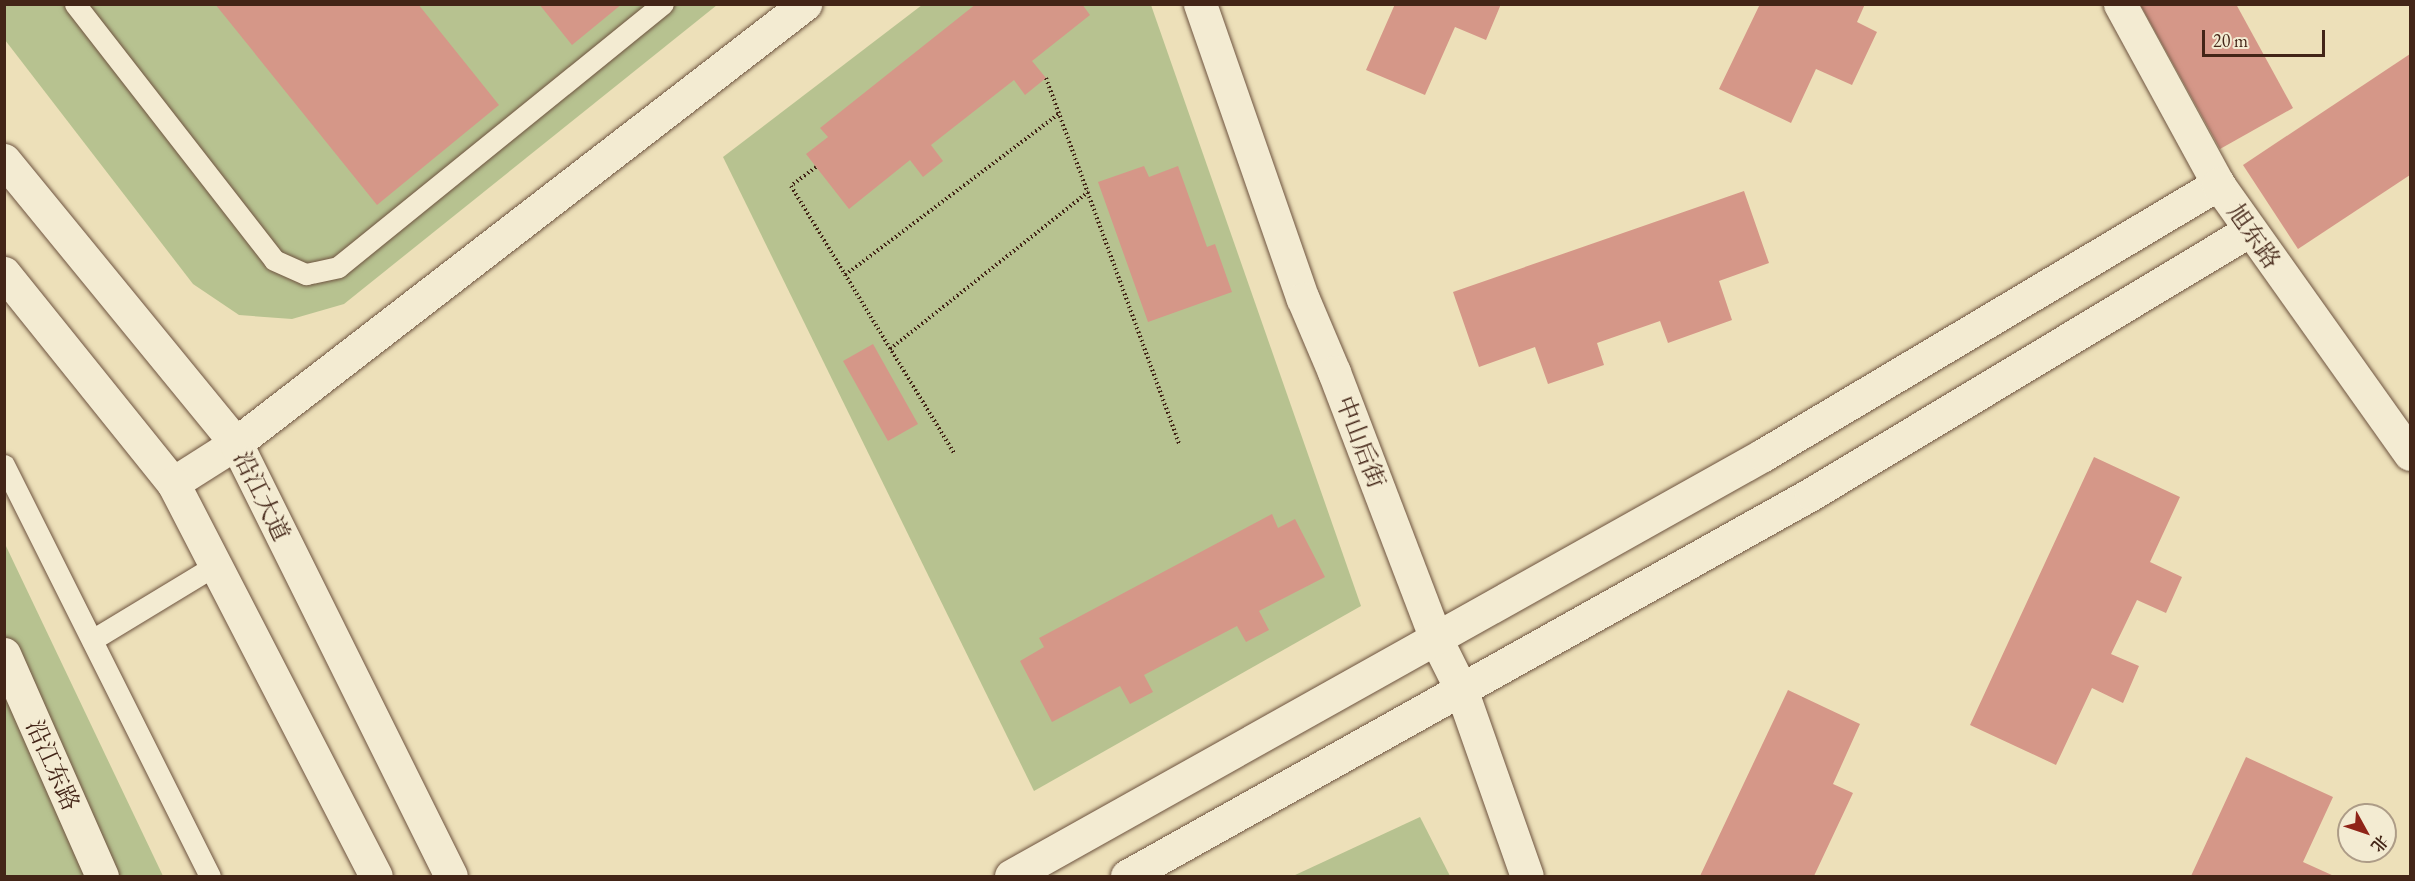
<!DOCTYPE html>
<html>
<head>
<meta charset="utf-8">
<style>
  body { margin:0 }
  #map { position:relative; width:2415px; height:881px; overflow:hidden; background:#ede0b9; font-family:"EB Garamond","Noto Serif SC",serif }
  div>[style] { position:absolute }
  .green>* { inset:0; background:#b7c290 }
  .building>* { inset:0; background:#d59788 }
  .path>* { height:4px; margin-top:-2px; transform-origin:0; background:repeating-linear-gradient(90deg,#432517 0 1.5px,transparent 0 4.5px) }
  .roads { filter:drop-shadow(0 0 2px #6e5440) drop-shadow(0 0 2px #6e5440) }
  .lane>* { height:21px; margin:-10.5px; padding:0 10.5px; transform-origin:10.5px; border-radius:10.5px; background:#f3ebd2 }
  .street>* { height:33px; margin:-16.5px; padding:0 16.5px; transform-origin:16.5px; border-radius:16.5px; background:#f3ebd2 }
  .secondary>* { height:33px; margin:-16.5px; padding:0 16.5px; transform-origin:16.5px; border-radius:16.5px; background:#f3ebd2 }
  span { translate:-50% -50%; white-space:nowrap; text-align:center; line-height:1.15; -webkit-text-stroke:5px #f3ebd2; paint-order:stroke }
  .street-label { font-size:24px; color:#432517 }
  .frame { position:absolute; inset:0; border:6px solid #432517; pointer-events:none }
  .north { position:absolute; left:2337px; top:803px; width:60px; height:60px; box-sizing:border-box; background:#f3ebd2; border:2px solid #ad9c87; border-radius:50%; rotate:130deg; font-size:16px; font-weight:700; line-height:24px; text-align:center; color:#432517 }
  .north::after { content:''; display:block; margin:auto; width:21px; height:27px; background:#8f2418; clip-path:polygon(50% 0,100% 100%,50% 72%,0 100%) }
  .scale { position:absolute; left:2202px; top:30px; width:123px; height:27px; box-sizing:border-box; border:3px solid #432517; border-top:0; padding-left:8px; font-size:18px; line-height:21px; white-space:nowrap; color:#432517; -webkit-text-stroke:4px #f3ebd2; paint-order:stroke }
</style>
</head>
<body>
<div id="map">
  <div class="green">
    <i style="clip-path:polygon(5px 5px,717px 5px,344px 304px,292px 319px,239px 315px,193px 284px,5px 40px)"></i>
    <i style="clip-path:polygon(922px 5px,1151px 5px,1361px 606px,1034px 791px,723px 157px)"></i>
    <i style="clip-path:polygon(5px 544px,163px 876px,5px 876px)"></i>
    <i style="clip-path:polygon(1420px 817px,1450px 876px,1293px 876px)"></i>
  </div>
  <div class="building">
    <i style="clip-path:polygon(215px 4px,418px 4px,499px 105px,377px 205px)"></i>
    <i style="clip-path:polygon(539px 4px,622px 4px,572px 45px)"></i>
    <i style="clip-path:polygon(976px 4px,1082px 4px,1090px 15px,1032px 61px,1046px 78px,1025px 95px,1014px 80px,931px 145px,943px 161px,923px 177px,910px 160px,849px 209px,806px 154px,828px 137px,820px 128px)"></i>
    <i style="clip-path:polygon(1395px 4px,1501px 4px,1486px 40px,1455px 27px,1425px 95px,1366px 70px)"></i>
    <i style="clip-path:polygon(1760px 4px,1865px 4px,1857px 22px,1877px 32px,1852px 85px,1816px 69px,1791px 123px,1719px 89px)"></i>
    <i style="clip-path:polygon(2140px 4px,2236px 4px,2293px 108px,2220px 149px)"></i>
    <i style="clip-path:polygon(2410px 54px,2410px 175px,2298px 249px,2243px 165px)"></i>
    <i style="clip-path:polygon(1144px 166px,1149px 177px,1178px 166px,1207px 247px,1215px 244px,1232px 292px,1148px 322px,1098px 182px)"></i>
    <i style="clip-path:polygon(1744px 191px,1769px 263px,1719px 281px,1732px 320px,1668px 343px,1660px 321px,1597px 343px,1604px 365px,1548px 384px,1535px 347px,1479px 367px,1453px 292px)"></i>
    <i style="clip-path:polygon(873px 344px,918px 424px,888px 441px,843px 361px)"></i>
    <i style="clip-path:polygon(2094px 457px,2180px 497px,2150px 562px,2182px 577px,2166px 613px,2137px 600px,2111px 654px,2139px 666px,2123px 703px,2092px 688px,2056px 765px,1970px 725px)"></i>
    <i style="clip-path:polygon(1272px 514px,1278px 528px,1295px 519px,1325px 577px,1259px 611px,1269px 630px,1246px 642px,1237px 626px,1144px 675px,1153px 692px,1130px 704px,1120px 686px,1052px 722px,1020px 661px,1044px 647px,1039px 638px)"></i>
    <i style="clip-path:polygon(1788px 690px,1860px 724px,1833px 784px,1853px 793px,1814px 876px,1700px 876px)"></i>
    <i style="clip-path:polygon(2246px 757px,2333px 797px,2303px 862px,2334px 876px,2191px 876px)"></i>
  </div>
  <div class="path">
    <i style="left:1046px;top:78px;width:389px;rotate:70deg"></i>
    <i style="left:816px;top:167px;width:31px;rotate:143deg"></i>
    <i style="left:791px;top:186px;width:313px;rotate:58.6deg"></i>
    <i style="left:845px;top:275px;width:268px;rotate:-37deg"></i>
    <i style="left:890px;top:349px;width:253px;rotate:-38.4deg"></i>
  </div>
  <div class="roads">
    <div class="lane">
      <i style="left:75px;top:4px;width:324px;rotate:52.1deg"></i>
      <i style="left:274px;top:260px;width:35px;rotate:24deg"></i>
      <i style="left:306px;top:274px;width:33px;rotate:-12deg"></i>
      <i style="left:338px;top:267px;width:418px;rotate:-39deg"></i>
      <i style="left:4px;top:465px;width:460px;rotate:63.4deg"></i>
      <i style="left:92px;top:640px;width:145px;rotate:-31.2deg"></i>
    </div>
    <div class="street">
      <i style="left:1200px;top:4px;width:312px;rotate:70.8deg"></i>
      <i style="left:1303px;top:299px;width:79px;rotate:67deg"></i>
      <i style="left:1334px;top:372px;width:286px;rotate:69.1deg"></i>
      <i style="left:1436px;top:639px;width:56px;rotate:63.4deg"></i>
      <i style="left:1461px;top:689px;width:198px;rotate:70.6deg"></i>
      <i style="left:173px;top:483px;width:75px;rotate:-32.4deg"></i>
      <i style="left:236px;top:443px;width:719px;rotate:-37.65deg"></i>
      <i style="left:4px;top:654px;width:243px;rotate:66.2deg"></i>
      <i style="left:1011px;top:876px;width:862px;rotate:-29.24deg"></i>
      <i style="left:1763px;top:455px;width:530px;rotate:-30.78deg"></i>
      <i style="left:1127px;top:876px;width:783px;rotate:-29.18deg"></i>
      <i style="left:1811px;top:494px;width:512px;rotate:-31.02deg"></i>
    </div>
    <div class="secondary">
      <i style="left:2120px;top:4px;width:205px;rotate:61.4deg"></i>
      <i style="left:2218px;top:184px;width:331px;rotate:54.6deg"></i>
      <i style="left:4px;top:160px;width:366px;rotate:50.7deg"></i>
      <i style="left:236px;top:443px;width:483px;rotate:63.6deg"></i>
      <i style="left:4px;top:273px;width:270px;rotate:51.2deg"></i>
      <i style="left:173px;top:483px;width:442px;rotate:62.7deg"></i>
    </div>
  </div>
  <div class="street-label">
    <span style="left:2254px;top:236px;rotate:55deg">旭东路</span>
    <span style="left:1361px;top:442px;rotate:69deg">中山后街</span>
    <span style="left:262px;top:496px;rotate:64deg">沿江大道</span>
    <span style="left:53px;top:765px;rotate:66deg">沿江东路</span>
  </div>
  <div class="frame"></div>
  <div class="north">北</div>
  <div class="scale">20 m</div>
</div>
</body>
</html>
